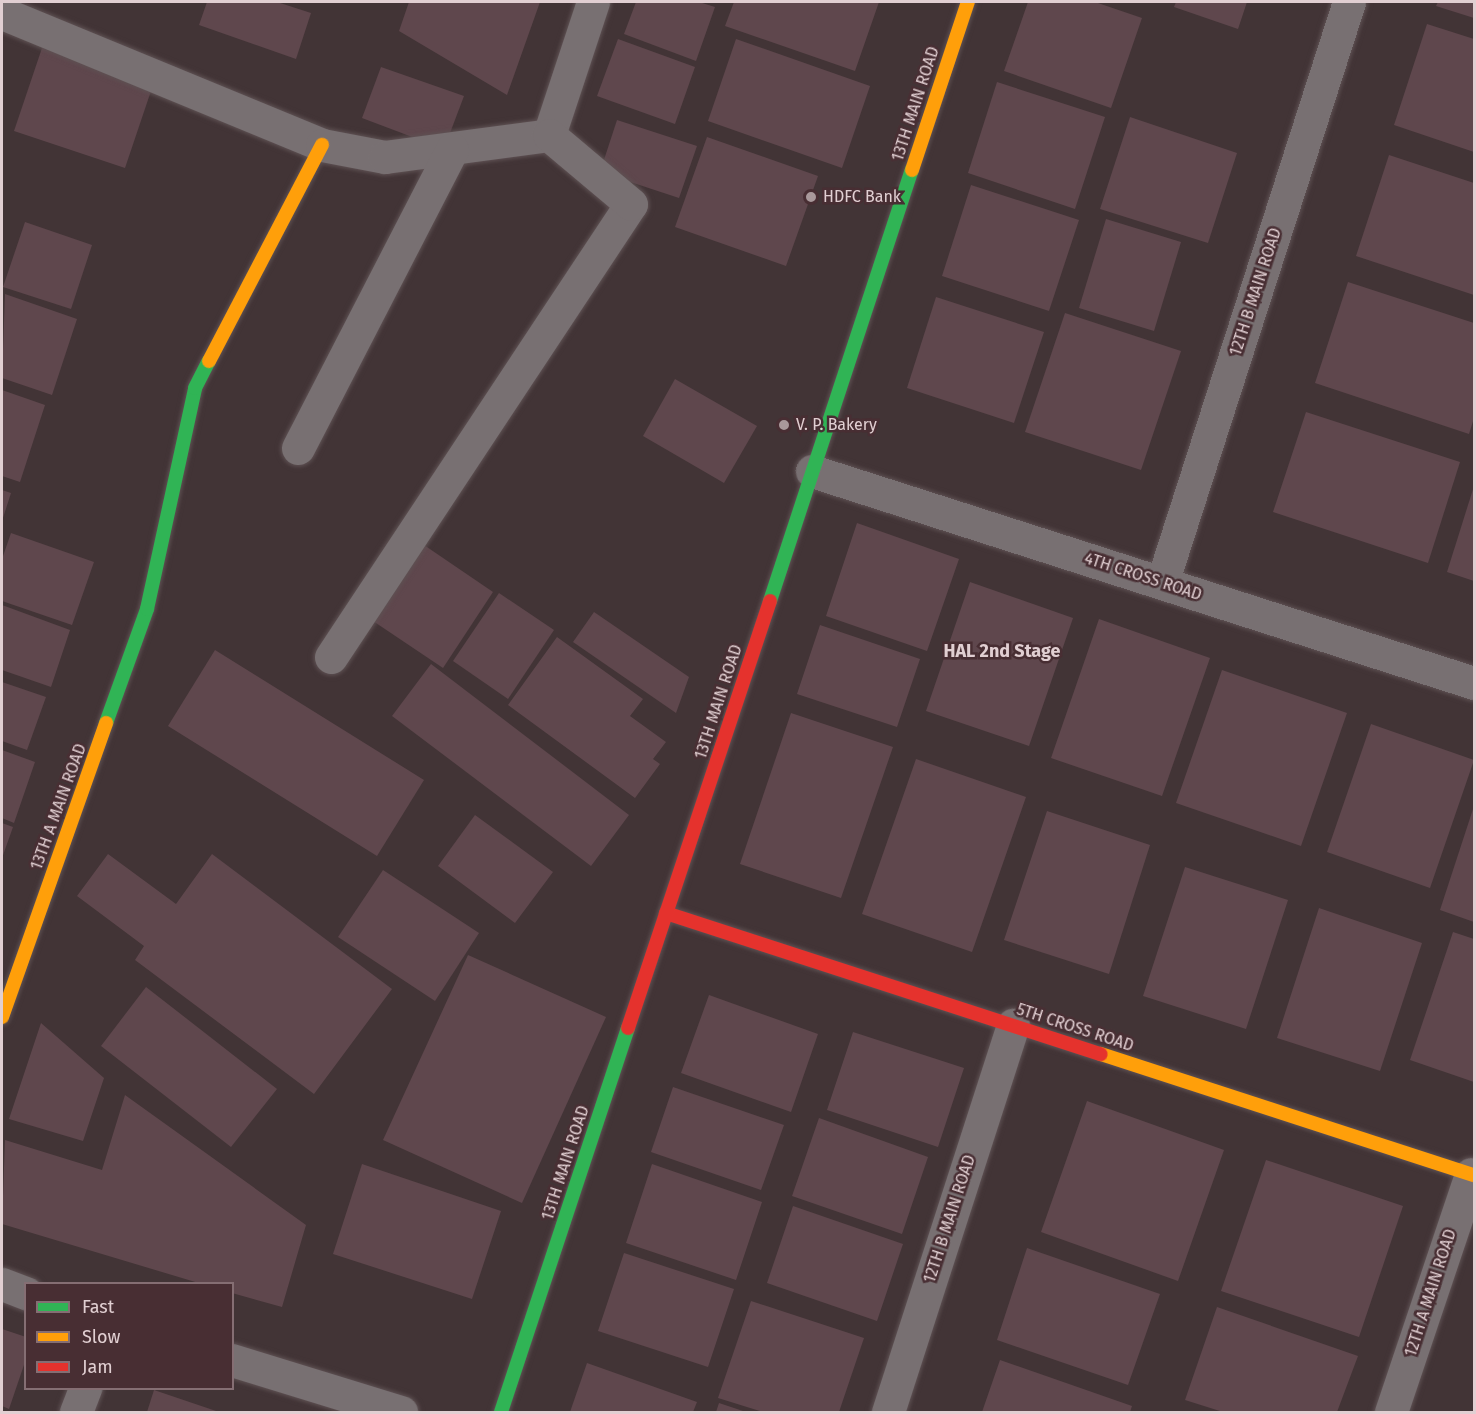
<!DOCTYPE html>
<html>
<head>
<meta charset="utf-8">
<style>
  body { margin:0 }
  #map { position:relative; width:1476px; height:1414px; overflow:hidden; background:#423436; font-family:"Fira Sans",sans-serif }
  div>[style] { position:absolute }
  .building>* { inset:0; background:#5f474d }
  .roads { filter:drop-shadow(0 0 2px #5e5153) drop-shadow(0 0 2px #5e5153) }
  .street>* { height:33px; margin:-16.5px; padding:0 16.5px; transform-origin:16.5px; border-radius:16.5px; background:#787072 }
  .fast>* { height:14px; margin:-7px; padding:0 7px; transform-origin:7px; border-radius:7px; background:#30b455 }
  .slow>* { height:14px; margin:-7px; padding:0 7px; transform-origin:7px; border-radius:7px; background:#ff9f0a }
  .jam>* { height:14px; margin:-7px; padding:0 7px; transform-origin:7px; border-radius:7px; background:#e5322d }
  .dots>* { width:16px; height:16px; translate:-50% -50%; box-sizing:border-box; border:3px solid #482e33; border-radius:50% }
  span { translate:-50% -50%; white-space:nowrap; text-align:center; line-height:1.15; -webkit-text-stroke:5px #482e33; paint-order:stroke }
  .street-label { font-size:16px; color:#e1cfd2 }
  .poi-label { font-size:16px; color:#e1cfd2 }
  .left { translate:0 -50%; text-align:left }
  .neighbourhood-label { font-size:18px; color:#e1cfd2; font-weight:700 }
  .frame { position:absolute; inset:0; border:3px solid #e1cfd2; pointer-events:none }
  .legend { position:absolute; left:24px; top:1282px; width:210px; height:108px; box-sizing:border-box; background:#482e33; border:2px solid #856e73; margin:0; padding:8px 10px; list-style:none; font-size:18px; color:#e1cfd2 }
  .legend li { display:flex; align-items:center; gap:12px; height:30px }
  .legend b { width:30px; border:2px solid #856e73 }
</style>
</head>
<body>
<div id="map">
  <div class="building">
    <i style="clip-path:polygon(207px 2px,277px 2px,311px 13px,296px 59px,199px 25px)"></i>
    <i style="clip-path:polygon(409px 2px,540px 2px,507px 95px,399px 31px)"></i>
    <i style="clip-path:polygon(636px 2px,699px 2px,715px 7px,696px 61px,624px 34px)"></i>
    <i style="clip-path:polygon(734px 2px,879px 2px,855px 71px,725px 26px)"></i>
    <i style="clip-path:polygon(1028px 2px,1095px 2px,1142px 18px,1111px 108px,1004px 71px)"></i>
    <i style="clip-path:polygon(1176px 2px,1247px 2px,1238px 29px,1174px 7px)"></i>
    <i style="clip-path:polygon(1438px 2px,1474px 2px,1474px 18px,1436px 6px)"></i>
    <i style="clip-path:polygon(1427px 24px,1474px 39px,1474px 152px,1394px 125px)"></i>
    <i style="clip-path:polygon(618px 39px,695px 67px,675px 124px,597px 96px)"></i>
    <i style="clip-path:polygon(736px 39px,870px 86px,842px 168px,708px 121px)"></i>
    <i style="clip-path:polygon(42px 48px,153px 85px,125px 168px,14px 131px)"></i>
    <i style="clip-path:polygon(381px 67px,464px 96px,444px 149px,362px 118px)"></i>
    <i style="clip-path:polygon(997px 82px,1105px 117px,1075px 209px,968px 173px)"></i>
    <i style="clip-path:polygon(1130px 117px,1237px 153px,1208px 243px,1100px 209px)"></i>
    <i style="clip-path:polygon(617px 120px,697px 146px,679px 198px,600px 172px)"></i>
    <i style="clip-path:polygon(707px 137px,818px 176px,786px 266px,675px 227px)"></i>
    <i style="clip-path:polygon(1389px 155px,1474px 183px,1474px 295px,1356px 256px)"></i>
    <i style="clip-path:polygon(971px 185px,1079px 220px,1049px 311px,942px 276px)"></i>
    <i style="clip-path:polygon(1106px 219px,1181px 242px,1154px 331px,1079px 308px)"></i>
    <i style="clip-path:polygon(25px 222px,92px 245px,71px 309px,3px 287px)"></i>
    <i style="clip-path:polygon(1348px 282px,1474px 323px,1474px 418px,1469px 434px,1315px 383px)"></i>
    <i style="clip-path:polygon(5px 294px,77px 319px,52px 395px,2px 378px)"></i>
    <i style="clip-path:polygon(936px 297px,1044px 332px,1014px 423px,907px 388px)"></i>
    <i style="clip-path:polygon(1065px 313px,1181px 351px,1141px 470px,1025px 432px)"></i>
    <i style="clip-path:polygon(675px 379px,757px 426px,724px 483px,643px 436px)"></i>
    <i style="clip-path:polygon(2px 390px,45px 405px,20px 482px,2px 476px)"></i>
    <i style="clip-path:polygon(1306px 412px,1460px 462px,1428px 563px,1273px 512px)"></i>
    <i style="clip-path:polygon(1474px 486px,1474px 581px,1447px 572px)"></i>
    <i style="clip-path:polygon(2px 490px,11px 493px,2px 521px)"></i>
    <i style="clip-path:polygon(857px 523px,959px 559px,927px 651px,826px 616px)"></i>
    <i style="clip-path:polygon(11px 533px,94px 562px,72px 625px,2px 601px,2px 559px)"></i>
    <i style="clip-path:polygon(424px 545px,493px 592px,443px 668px,373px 621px)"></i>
    <i style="clip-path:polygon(970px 582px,1073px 618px,1029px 746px,926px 711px)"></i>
    <i style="clip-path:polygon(499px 593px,554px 630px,508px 699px,453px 661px)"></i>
    <i style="clip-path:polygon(2px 605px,70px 630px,51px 687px,2px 670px)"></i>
    <i style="clip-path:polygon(594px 612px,689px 677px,676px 713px,573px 642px)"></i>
    <i style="clip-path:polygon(1099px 619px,1210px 658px,1162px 796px,1051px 758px)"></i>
    <i style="clip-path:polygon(820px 625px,920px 659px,897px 727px,797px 694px)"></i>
    <i style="clip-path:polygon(557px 637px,643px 699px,630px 716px,666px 742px,653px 759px,660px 764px,635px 798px,508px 705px)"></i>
    <i style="clip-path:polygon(215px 650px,424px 780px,377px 856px,168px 726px)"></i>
    <i style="clip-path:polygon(431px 664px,629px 815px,591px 866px,392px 716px)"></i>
    <i style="clip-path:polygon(1222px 670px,1347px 713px,1301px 846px,1176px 803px)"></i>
    <i style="clip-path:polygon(2px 682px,46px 697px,27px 750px,2px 741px)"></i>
    <i style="clip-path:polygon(791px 713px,893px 747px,841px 898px,740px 864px)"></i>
    <i style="clip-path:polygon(1371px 724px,1474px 760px,1430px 888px,1327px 852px)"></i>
    <i style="clip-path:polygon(2px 750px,35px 762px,14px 823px,2px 818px)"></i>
    <i style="clip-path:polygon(916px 759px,1026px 797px,972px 952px,862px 914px)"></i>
    <i style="clip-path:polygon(1474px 806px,1474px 922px,1440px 910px)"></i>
    <i style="clip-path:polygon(1047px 811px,1150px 845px,1109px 974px,1004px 940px)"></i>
    <i style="clip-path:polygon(475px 815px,553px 872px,515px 923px,438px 866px)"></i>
    <i style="clip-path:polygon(2px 823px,13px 827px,2px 858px)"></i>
    <i style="clip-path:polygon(108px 854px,176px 904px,212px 854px,392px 989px,314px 1094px,135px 960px,144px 946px,77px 896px)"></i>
    <i style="clip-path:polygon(1185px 867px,1288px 900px,1246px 1029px,1143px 996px)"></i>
    <i style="clip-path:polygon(383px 870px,479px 933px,435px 1001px,338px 937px)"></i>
    <i style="clip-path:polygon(1319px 908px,1422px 943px,1380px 1071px,1277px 1038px)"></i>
    <i style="clip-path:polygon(1453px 932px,1474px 939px,1474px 1082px,1410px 1060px)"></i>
    <i style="clip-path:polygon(468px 955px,606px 1017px,522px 1203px,383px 1140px)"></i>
    <i style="clip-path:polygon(146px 987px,277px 1089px,231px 1147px,101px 1046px)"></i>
    <i style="clip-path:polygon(709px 995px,818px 1034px,791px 1112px,681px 1073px)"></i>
    <i style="clip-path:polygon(41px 1023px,104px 1078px,83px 1141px,9px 1119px)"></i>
    <i style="clip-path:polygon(853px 1032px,964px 1068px,938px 1147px,827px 1110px)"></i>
    <i style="clip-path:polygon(673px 1087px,784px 1125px,761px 1190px,651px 1152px)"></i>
    <i style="clip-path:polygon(125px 1095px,306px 1225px,282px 1307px,232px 1293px,232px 1284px,202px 1284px,2px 1224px,5px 1140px,102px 1170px)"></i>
    <i style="clip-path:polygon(1087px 1101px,1224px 1150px,1178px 1281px,1041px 1232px)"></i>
    <i style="clip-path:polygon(819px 1118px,928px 1157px,902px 1234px,792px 1196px)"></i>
    <i style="clip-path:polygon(1266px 1160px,1403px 1206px,1359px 1337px,1221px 1291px)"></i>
    <i style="clip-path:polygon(362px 1164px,501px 1211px,472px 1299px,333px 1254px)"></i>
    <i style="clip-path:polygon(652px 1164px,762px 1202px,736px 1280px,626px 1243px)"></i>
    <i style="clip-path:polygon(793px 1206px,903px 1244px,877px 1321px,767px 1283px)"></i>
    <i style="clip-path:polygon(1027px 1248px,1160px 1294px,1128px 1385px,997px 1340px)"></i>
    <i style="clip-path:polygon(624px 1253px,734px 1289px,708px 1367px,598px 1331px)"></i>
    <i style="clip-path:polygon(751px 1301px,864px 1338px,839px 1412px,763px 1412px,718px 1398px)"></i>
    <i style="clip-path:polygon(1217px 1307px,1358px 1356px,1337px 1412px,1223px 1412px,1185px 1400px)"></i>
    <i style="clip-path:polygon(2px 1329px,26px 1337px,26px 1359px,9px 1409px,2px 1406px)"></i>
    <i style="clip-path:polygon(1000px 1360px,1132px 1406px,1130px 1412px,982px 1412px)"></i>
    <i style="clip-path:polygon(587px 1363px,697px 1402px,693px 1412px,570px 1412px)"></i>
    <i style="clip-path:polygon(154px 1390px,219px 1412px,147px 1412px)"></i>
    <i style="clip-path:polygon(719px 1403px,746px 1412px,716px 1412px)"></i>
  </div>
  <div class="roads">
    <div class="street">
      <i style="left:2px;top:13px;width:346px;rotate:22.4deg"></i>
      <i style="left:322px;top:145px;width:64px;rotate:10.8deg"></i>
      <i style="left:385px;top:157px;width:165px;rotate:-7.6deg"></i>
      <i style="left:549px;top:135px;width:140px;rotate:-71.7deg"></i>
      <i style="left:298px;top:448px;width:336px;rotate:-62.7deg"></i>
      <i style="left:812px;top:471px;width:695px;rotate:17.76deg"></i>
      <i style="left:1162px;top:583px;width:610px;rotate:-72.16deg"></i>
      <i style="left:331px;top:657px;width:543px;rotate:-56.49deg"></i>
      <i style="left:631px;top:204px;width:107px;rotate:-139.9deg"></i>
      <i style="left:2px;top:1284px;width:26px;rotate:21deg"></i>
      <i style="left:232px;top:1360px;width:177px;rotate:17.1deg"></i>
      <i style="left:76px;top:1412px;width:26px;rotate:-69deg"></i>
      <i style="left:888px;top:1412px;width:407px;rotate:-72.1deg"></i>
      <i style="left:1391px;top:1412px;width:251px;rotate:-71.4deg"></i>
    </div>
    <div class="fast">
      <i style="left:770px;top:601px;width:454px;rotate:-71.8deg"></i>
      <i style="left:106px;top:723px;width:121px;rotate:-70.2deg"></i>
      <i style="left:147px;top:609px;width:226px;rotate:-77.7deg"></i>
      <i style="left:195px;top:388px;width:30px;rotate:-63deg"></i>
      <i style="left:501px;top:1412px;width:404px;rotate:-71.7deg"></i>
    </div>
    <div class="slow">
      <i style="left:912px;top:170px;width:177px;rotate:-71.6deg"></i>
      <i style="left:209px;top:361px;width:244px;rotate:-62.4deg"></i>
      <i style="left:2px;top:1017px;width:312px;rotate:-70.5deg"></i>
      <i style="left:1101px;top:1054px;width:392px;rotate:18deg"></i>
    </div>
    <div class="jam">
      <i style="left:666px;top:913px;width:457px;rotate:18deg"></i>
      <i style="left:628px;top:1028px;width:450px;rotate:-71.6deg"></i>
    </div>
  </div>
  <div class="dots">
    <i style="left:811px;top:197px;background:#a9999b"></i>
    <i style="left:784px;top:425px;background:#a9999b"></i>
  </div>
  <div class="street-label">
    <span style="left:916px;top:104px;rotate:-72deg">13TH MAIN ROAD</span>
    <span style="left:1256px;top:292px;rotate:-72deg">12TH B MAIN ROAD</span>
    <span style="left:1143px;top:577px;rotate:18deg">4TH CROSS ROAD</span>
    <span style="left:719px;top:702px;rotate:-72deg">13TH MAIN ROAD</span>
    <span style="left:59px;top:807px;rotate:-70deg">13TH A MAIN ROAD</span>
    <span style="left:1075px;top:1028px;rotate:18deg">5TH CROSS ROAD</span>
    <span style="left:566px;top:1163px;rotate:-72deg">13TH MAIN ROAD</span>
    <span style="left:950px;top:1219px;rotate:-72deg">12TH B MAIN ROAD</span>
    <span style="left:1431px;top:1293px;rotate:-72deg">12TH A MAIN ROAD</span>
  </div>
  <div class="poi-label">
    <span class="left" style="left:823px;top:197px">HDFC Bank</span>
    <span class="left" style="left:796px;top:425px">V. P. Bakery</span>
  </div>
  <div class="neighbourhood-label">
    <span style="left:1002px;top:651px">HAL 2nd Stage</span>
  </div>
  <div class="frame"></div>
  <ul class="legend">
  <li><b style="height:8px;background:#30b455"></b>Fast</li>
  <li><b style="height:8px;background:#ff9f0a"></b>Slow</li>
  <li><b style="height:8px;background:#e5322d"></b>Jam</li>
  </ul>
</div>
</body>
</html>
